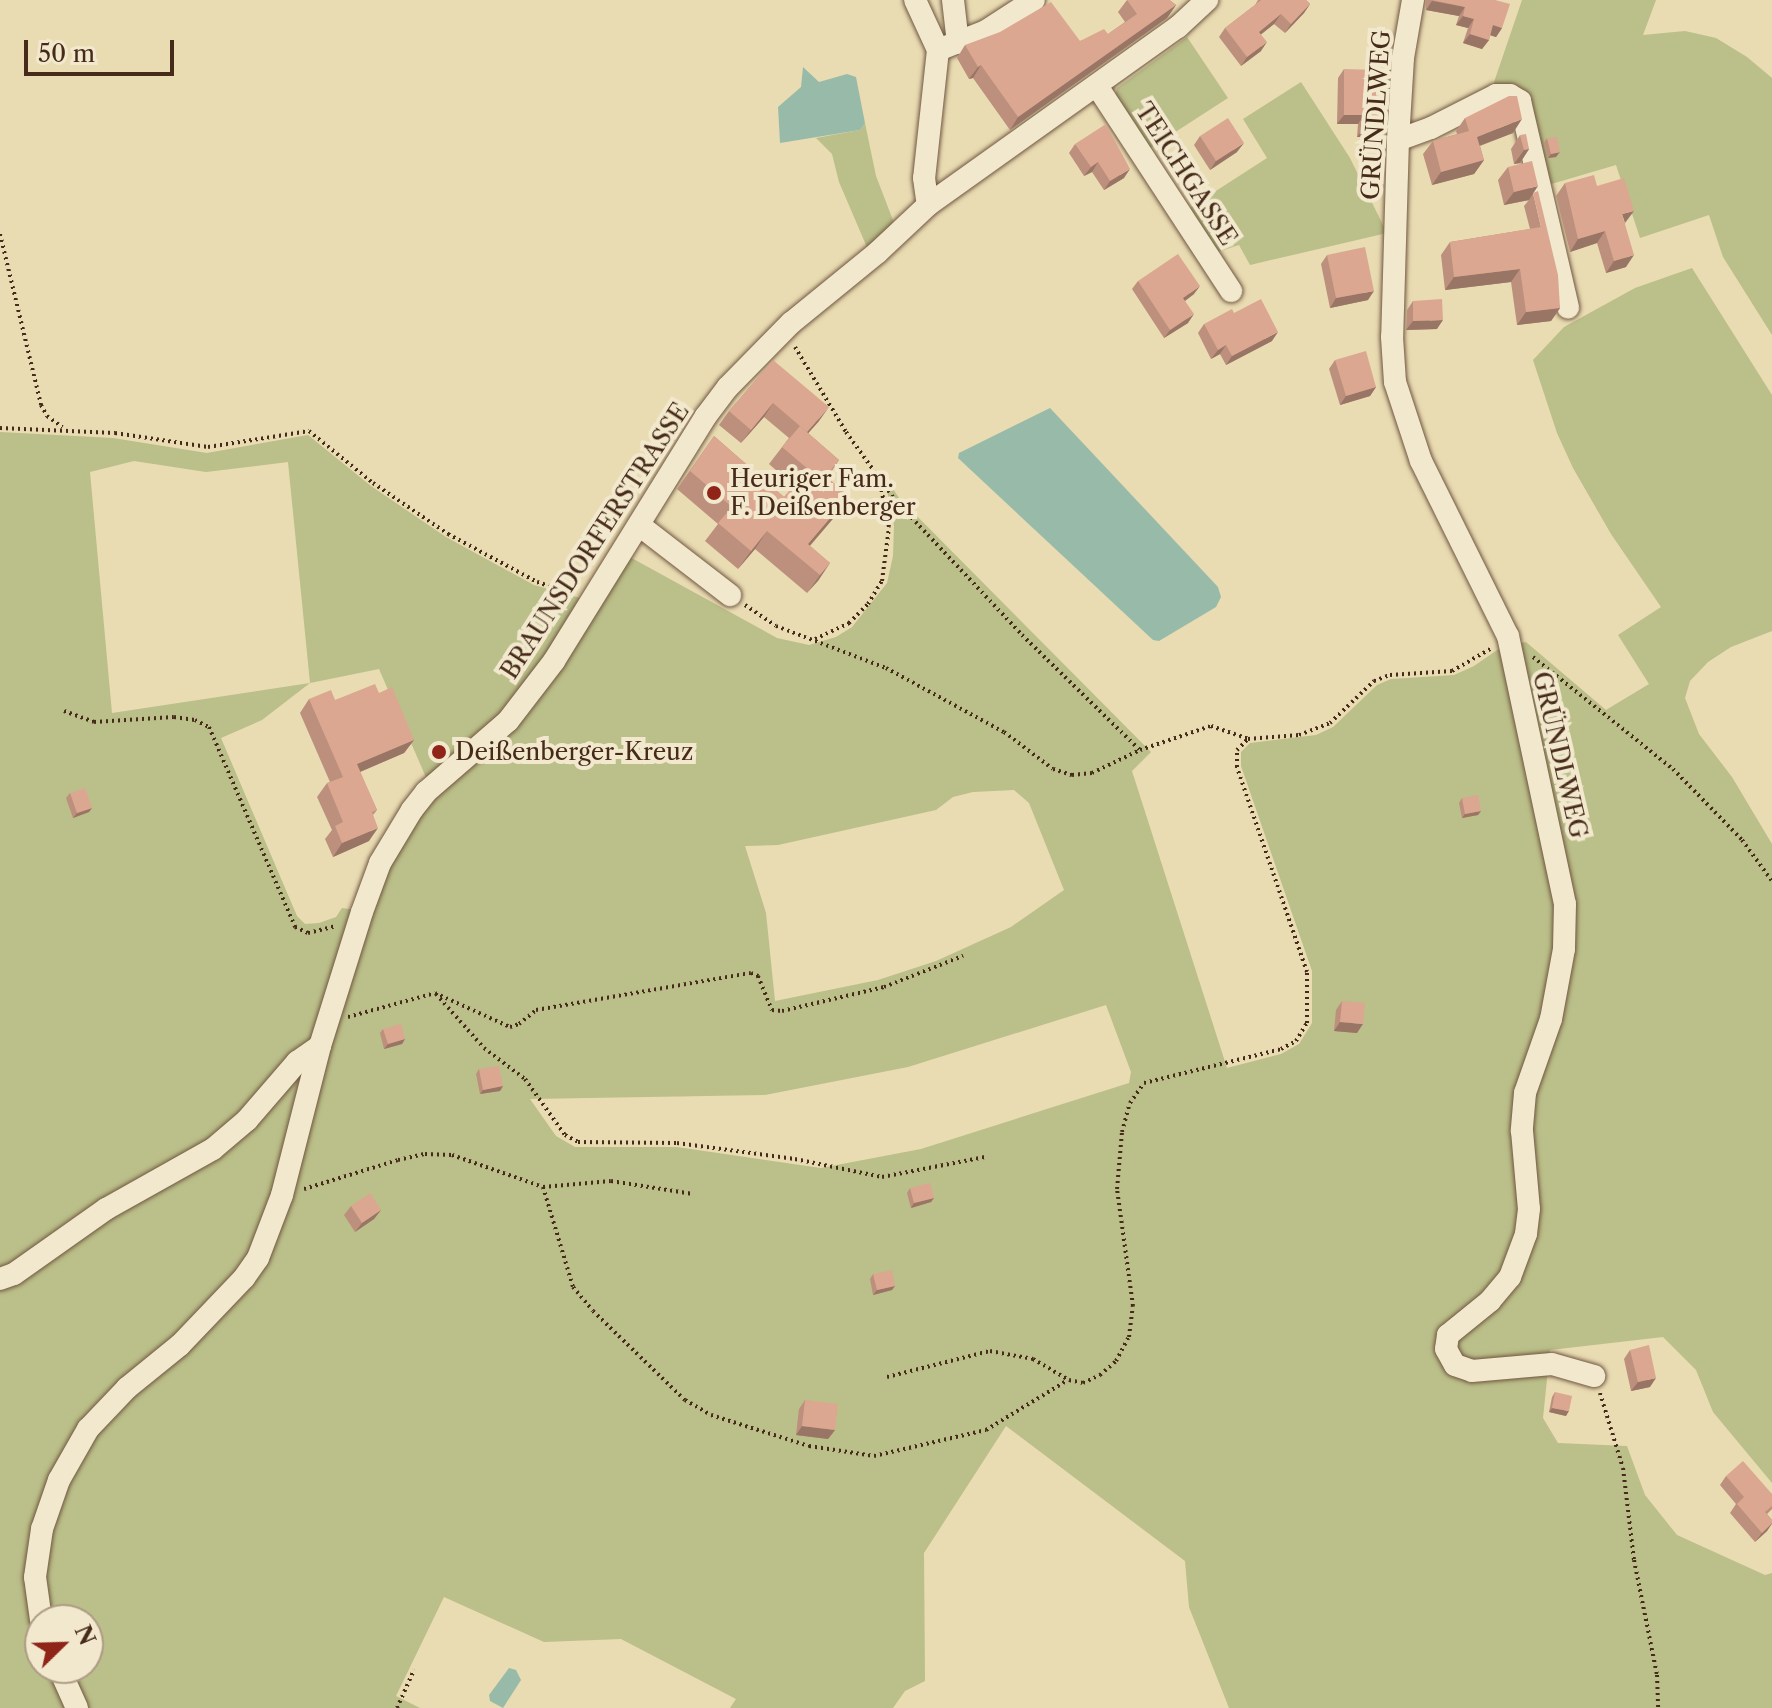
<!DOCTYPE html>
<html>
<head>
<meta charset="utf-8">
<style>
  body { margin:0 }
  #map { position:relative; width:1772px; height:1708px; overflow:hidden; background:#e9dbb2; font-family:"Libre Caslon Text",serif }
  div>[style] { position:absolute }
  .green>* { inset:0; background:#bbbf89 }
  .water>* { inset:0; background:#98bba9 }
  .path>* { height:4px; margin-top:-2px; transform-origin:0; background:repeating-linear-gradient(90deg,#472b1a 0 2px,transparent 0 6px) }
  .roads { filter:drop-shadow(0 0 2px #705740) drop-shadow(0 0 2px #705740) }
  .minor>* { height:22px; margin:-11px; padding:0 11px; transform-origin:11px; border-radius:11px; background:#f1e8cd }
  .wall>* { inset:0; background:#bc907c }
  .shaded-wall>* { inset:0; background:#997565 }
  .building>* { inset:0; background:#dba790 }
  .dots>* { width:22px; height:22px; translate:-50% -50%; box-sizing:border-box; border:4px solid #f1e8cd; border-radius:50% }
  span { translate:-50% -50%; white-space:nowrap; text-align:center; line-height:1.15; -webkit-text-stroke:8px #f1e8cd; paint-order:stroke }
  .street-label { font-size:24px; color:#472b1a }
  .poi-label { font-size:24px; color:#472b1a }
  .left { translate:0 -50%; text-align:left }
  .north { position:absolute; left:24px; top:1604px; width:80px; height:80px; box-sizing:border-box; background:#f1e8cd; border:2px solid #ad9c85; border-radius:50%; rotate:67deg; font-size:22px; font-weight:700; line-height:32px; text-align:center; color:#472b1a }
  .north::after { content:''; display:block; margin:auto; width:28px; height:36px; background:#8f2418; clip-path:polygon(50% 0,100% 100%,50% 72%,0 100%) }
  .scale { position:absolute; left:24px; top:40px; width:150px; height:36px; box-sizing:border-box; border:4px solid #472b1a; border-top:0; padding-left:10px; font-size:24px; line-height:28px; white-space:nowrap; color:#472b1a; -webkit-text-stroke:6px #f1e8cd; paint-order:stroke }
</style>
</head>
<body>
<div id="map">
  <div class="green">
    <i style="clip-path:polygon(1522px 0,1656px 0,1643px 35px,1685px 31px,1716px 38px,1747px 57px,1772px 78px,1772px 335px,1723px 257px,1709px 215px,1640px 238px,1616px 165px,1548px 185px,1492px 88px)"></i>
    <i style="clip-path:polygon(1187px 37px,1228px 98px,1149px 149px,1115px 97px,1117px 88px)"></i>
    <i style="clip-path:polygon(1301px 82px,1350px 158px,1387px 233px,1250px 265px,1239px 245px,1218px 252px,1188px 209px,1267px 158px,1243px 119px)"></i>
    <i style="clip-path:polygon(865px 123px,876px 176px,896px 228px,869px 252px,839px 182px,832px 154px,816px 138px,860px 130px)"></i>
    <i style="clip-path:polygon(evenodd,1692px 268px,1772px 395px,1772px 631px,1731px 647px,1708px 662px,1690px 681px,1685px 698px,1699px 734px,1732px 777px,1772px 844px,1772px 1483px,1713px 1412px,1696px 1370px,1663px 1337px,1550px 1350px,1543px 1418px,1558px 1443px,1627px 1446px,1645px 1495px,1677px 1535px,1765px 1575px,1772px 1573px,1772px 1708px,1229px 1708px,1189px 1607px,1185px 1561px,1006px 1426px,924px 1553px,925px 1681px,905px 1691px,893px 1708px,730px 1708px,736px 1699px,621px 1639px,544px 1642px,444px 1597px,396px 1696px,420px 1708px,0 1708px,0 432px,113px 438px,207px 453px,308px 435px,371px 486px,446px 537px,534px 585px,584px 599px,548px 658px,503px 717px,428px 782px,379px 669px,310px 683px,262px 720px,221px 738px,297px 916px,305px 924px,319px 923px,336px 917px,342px 908px,357px 910px,314px 1039px,292px 1058px,243px 1115px,210px 1143px,102px 1202px,12px 1267px,18px 1280px,110px 1215px,216px 1155px,252px 1124px,305px 1067px,308px 1071px,262px 1232px,252px 1254px,215px 1299px,226px 1307px,265px 1261px,275px 1236px,289px 1197px,327px 1047px,369px 913px,386px 865px,418px 815px,439px 791px,514px 726px,560px 666px,628px 556px,777px 638px,809px 645px,836px 637px,852px 627px,887px 583px,893px 556px,894px 526px,884px 475px,899px 498px,1151px 752px,1132px 771px,1227px 1068px,1281px 1054px,1299px 1044px,1312px 1023px,1312px 971px,1241px 766px,1241px 752px,1250px 743px,1316px 735px,1333px 727px,1377px 685px,1391px 679px,1454px 675px,1474px 666px,1503px 646px,1526px 642px,1606px 710px,1649px 684px,1618px 635px,1661px 607px,1611px 534px,1573px 468px,1557px 433px,1533px 360px,1564px 327px,1635px 288px,1692px 268px,134px 461px,206px 472px,288px 462px,310px 683px,112px 713px,90px 472px,134px 461px,1692px 268px,1014px 790px,1029px 803px,1064px 890px,1011px 927px,936px 961px,878px 980px,775px 1001px,766px 913px,745px 846px,778px 845px,936px 810px,953px 797px,973px 792px,1014px 790px,1692px 268px,1106px 1005px,1131px 1072px,1129px 1083px,921px 1149px,821px 1168px,677px 1147px,575px 1147px,556px 1136px,530px 1099px,765px 1095px,908px 1067px,1106px 1005px,1692px 268px,40px 1620px,88px 1620px,88px 1668px,40px 1668px,40px 1620px)"></i>
  </div>
  <div class="water">
    <i style="clip-path:polygon(803px 67px,819px 82px,847px 74px,856px 77px,865px 123px,860px 130px,780px 143px,778px 107px,801px 87px)"></i>
    <i style="clip-path:polygon(1050px 408px,1218px 587px,1221px 597px,1216px 607px,1159px 641px,1153px 640px,958px 458px,959px 453px)"></i>
    <i style="clip-path:polygon(509px 1668px,516px 1670px,521px 1680px,503px 1708px,490px 1701px,489px 1695px)"></i>
  </div>
  <div class="path">
    <i style="left:0;top:234px;width:176px;rotate:76.5deg"></i>
    <i style="left:41px;top:405px;width:13px;rotate:61deg"></i>
    <i style="left:47px;top:416px;width:19px;rotate:36deg"></i>
    <i style="left:795px;top:347px;width:99px;rotate:59deg"></i>
    <i style="left:846px;top:432px;width:84px;rotate:54.2deg"></i>
    <i style="left:895px;top:500px;width:185px;rotate:46.7deg"></i>
    <i style="left:1022px;top:635px;width:165px;rotate:44.3deg"></i>
    <i style="left:0;top:428px;width:115px;rotate:2.5deg"></i>
    <i style="left:115px;top:433px;width:94px;rotate:8.6deg"></i>
    <i style="left:208px;top:447px;width:102px;rotate:-9deg"></i>
    <i style="left:309px;top:431px;width:82px;rotate:39.1deg"></i>
    <i style="left:373px;top:483px;width:91px;rotate:34.2deg"></i>
    <i style="left:448px;top:534px;width:101px;rotate:28.3deg"></i>
    <i style="left:537px;top:582px;width:36px;rotate:18deg"></i>
    <i style="left:745px;top:605px;width:37px;rotate:34deg"></i>
    <i style="left:776px;top:626px;width:118px;rotate:20.9deg"></i>
    <i style="left:886px;top:668px;width:134px;rotate:28.5deg"></i>
    <i style="left:1004px;top:732px;width:61px;rotate:37.1deg"></i>
    <i style="left:1053px;top:769px;width:20px;rotate:18deg"></i>
    <i style="left:1072px;top:775px;width:20px;rotate:-6deg"></i>
    <i style="left:1092px;top:773px;width:53px;rotate:-25.6deg"></i>
    <i style="left:1140px;top:750px;width:75px;rotate:-18.7deg"></i>
    <i style="left:1211px;top:726px;width:39px;rotate:19deg"></i>
    <i style="left:815px;top:639px;width:38px;rotate:-25deg"></i>
    <i style="left:849px;top:623px;width:27px;rotate:-45deg"></i>
    <i style="left:868px;top:604px;width:27px;rotate:-59deg"></i>
    <i style="left:882px;top:581px;width:54px;rotate:-82.6deg"></i>
    <i style="left:889px;top:527px;width:45px;rotate:-101.6deg"></i>
    <i style="left:1533px;top:657px;width:179px;rotate:38.7deg"></i>
    <i style="left:1673px;top:769px;width:99px;rotate:45.8deg"></i>
    <i style="left:1742px;top:840px;width:51px;rotate:53.8deg"></i>
    <i style="left:64px;top:711px;width:32px;rotate:20deg"></i>
    <i style="left:94px;top:722px;width:80px;rotate:-3.6deg"></i>
    <i style="left:174px;top:717px;width:21px;rotate:8deg"></i>
    <i style="left:195px;top:720px;width:16px;rotate:27deg"></i>
    <i style="left:209px;top:727px;width:218px;rotate:66.7deg"></i>
    <i style="left:295px;top:927px;width:14px;rotate:25deg"></i>
    <i style="left:308px;top:933px;width:29px;rotate:-14deg"></i>
    <i style="left:436px;top:994px;width:72px;rotate:48.4deg"></i>
    <i style="left:484px;top:1048px;width:51px;rotate:37.1deg"></i>
    <i style="left:525px;top:1079px;width:69px;rotate:54.5deg"></i>
    <i style="left:565px;top:1135px;width:15px;rotate:28deg"></i>
    <i style="left:578px;top:1142px;width:99px;rotate:0.6deg"></i>
    <i style="left:677px;top:1143px;width:119px;rotate:7.7deg"></i>
    <i style="left:795px;top:1159px;width:89px;rotate:11.7deg"></i>
    <i style="left:882px;top:1177px;width:105px;rotate:-11deg"></i>
    <i style="left:348px;top:1017px;width:90px;rotate:-15.4deg"></i>
    <i style="left:435px;top:993px;width:82px;rotate:24.4deg"></i>
    <i style="left:510px;top:1027px;width:9px;rotate:-18deg"></i>
    <i style="left:519px;top:1024px;width:22px;rotate:-39deg"></i>
    <i style="left:536px;top:1010px;width:218px;rotate:-9.8deg"></i>
    <i style="left:751px;top:973px;width:8px;rotate:23deg"></i>
    <i style="left:758px;top:976px;width:37px;rotate:68deg"></i>
    <i style="left:772px;top:1010px;width:10px;rotate:6deg"></i>
    <i style="left:782px;top:1011px;width:105px;rotate:-13.2deg"></i>
    <i style="left:884px;top:987px;width:85px;rotate:-21.4deg"></i>
    <i style="left:543px;top:1187px;width:104px;rotate:73.3deg"></i>
    <i style="left:573px;top:1287px;width:31px;rotate:50deg"></i>
    <i style="left:593px;top:1311px;width:128px;rotate:44.1deg"></i>
    <i style="left:685px;top:1400px;width:30px;rotate:30deg"></i>
    <i style="left:711px;top:1415px;width:103px;rotate:17.6deg"></i>
    <i style="left:809px;top:1446px;width:66px;rotate:8.7deg"></i>
    <i style="left:874px;top:1456px;width:115px;rotate:-13.1deg"></i>
    <i style="left:986px;top:1430px;width:96px;rotate:-31.4deg"></i>
    <i style="left:304px;top:1189px;width:98px;rotate:-17.1deg"></i>
    <i style="left:398px;top:1160px;width:28px;rotate:-13deg"></i>
    <i style="left:425px;top:1154px;width:27px;rotate:2deg"></i>
    <i style="left:452px;top:1155px;width:96px;rotate:19.4deg"></i>
    <i style="left:543px;top:1187px;width:68px;rotate:-5deg"></i>
    <i style="left:611px;top:1181px;width:83px;rotate:9deg"></i>
    <i style="left:887px;top:1377px;width:106px;rotate:-14.2deg"></i>
    <i style="left:990px;top:1351px;width:44px;rotate:10.5deg"></i>
    <i style="left:1033px;top:1359px;width:42px;rotate:30.3deg"></i>
    <i style="left:1069px;top:1380px;width:14px;rotate:12deg"></i>
    <i style="left:1083px;top:1383px;width:19px;rotate:-25deg"></i>
    <i style="left:1100px;top:1375px;width:21px;rotate:-41deg"></i>
    <i style="left:1116px;top:1361px;width:27px;rotate:-62deg"></i>
    <i style="left:1129px;top:1337px;width:31px;rotate:-83deg"></i>
    <i style="left:1133px;top:1306px;width:118px;rotate:-97.8deg"></i>
    <i style="left:1117px;top:1189px;width:57px;rotate:-85deg"></i>
    <i style="left:1122px;top:1132px;width:30px;rotate:-75deg"></i>
    <i style="left:1130px;top:1103px;width:24px;rotate:-55deg"></i>
    <i style="left:1144px;top:1083px;width:141px;rotate:-13.9deg"></i>
    <i style="left:1281px;top:1049px;width:17px;rotate:-28deg"></i>
    <i style="left:1296px;top:1041px;width:21px;rotate:-59deg"></i>
    <i style="left:1307px;top:1023px;width:51px;rotate:-90deg"></i>
    <i style="left:1307px;top:972px;width:217px;rotate:-108.9deg"></i>
    <i style="left:1237px;top:767px;width:17px;rotate:-90deg"></i>
    <i style="left:1237px;top:750px;width:16px;rotate:-45deg"></i>
    <i style="left:1248px;top:739px;width:51px;rotate:-4.5deg"></i>
    <i style="left:1299px;top:735px;width:33px;rotate:-21deg"></i>
    <i style="left:1330px;top:723px;width:61px;rotate:-43.7deg"></i>
    <i style="left:1374px;top:681px;width:17px;rotate:-21deg"></i>
    <i style="left:1390px;top:675px;width:62px;rotate:-3.7deg"></i>
    <i style="left:1452px;top:671px;width:46px;rotate:-29.9deg"></i>
    <i style="left:1600px;top:1393px;width:78px;rotate:73deg"></i>
    <i style="left:1623px;top:1468px;width:93px;rotate:83.2deg"></i>
    <i style="left:1634px;top:1560px;width:117px;rotate:78.7deg"></i>
    <i style="left:1657px;top:1675px;width:33px;rotate:88deg"></i>
    <i style="left:397px;top:1708px;width:42px;rotate:-65.9deg"></i>
  </div>
  <div class="roads">
    <div class="minor">
      <i style="left:915px;top:0;width:55px;rotate:65.3deg"></i>
      <i style="left:938px;top:50px;width:129px;rotate:96.2deg"></i>
      <i style="left:924px;top:178px;width:27px;rotate:82deg"></i>
      <i style="left:953px;top:0;width:43px;rotate:83.4deg"></i>
      <i style="left:1413px;top:0;width:59px;rotate:99.8deg"></i>
      <i style="left:1403px;top:58px;width:82px;rotate:93.5deg"></i>
      <i style="left:1398px;top:140px;width:197px;rotate:91.7deg"></i>
      <i style="left:1392px;top:337px;width:45px;rotate:86.2deg"></i>
      <i style="left:1395px;top:382px;width:83px;rotate:71.8deg"></i>
      <i style="left:1421px;top:461px;width:195px;rotate:63.6deg"></i>
      <i style="left:1508px;top:636px;width:274px;rotate:78deg"></i>
      <i style="left:1565px;top:904px;width:45px;rotate:91.3deg"></i>
      <i style="left:1564px;top:949px;width:71px;rotate:100.5deg"></i>
      <i style="left:1551px;top:1019px;width:78px;rotate:109.4deg"></i>
      <i style="left:1525px;top:1093px;width:38px;rotate:95deg"></i>
      <i style="left:1522px;top:1131px;width:78px;rotate:84.9deg"></i>
      <i style="left:1529px;top:1209px;width:25px;rotate:97deg"></i>
      <i style="left:1526px;top:1234px;width:46px;rotate:110.4deg"></i>
      <i style="left:1510px;top:1277px;width:31px;rotate:130deg"></i>
      <i style="left:1490px;top:1301px;width:54px;rotate:141deg"></i>
      <i style="left:1448px;top:1335px;width:14px;rotate:98deg"></i>
      <i style="left:1446px;top:1349px;width:18px;rotate:61deg"></i>
      <i style="left:1455px;top:1365px;width:18px;rotate:19deg"></i>
      <i style="left:1472px;top:1371px;width:80px;rotate:-5deg"></i>
      <i style="left:1552px;top:1364px;width:44px;rotate:15.9deg"></i>
      <i style="left:938px;top:50px;width:52px;rotate:-21.6deg"></i>
      <i style="left:986px;top:31px;width:57px;rotate:-32.9deg"></i>
      <i style="left:1097px;top:86px;width:245px;rotate:56.8deg"></i>
      <i style="left:1398px;top:140px;width:35px;rotate:-20deg"></i>
      <i style="left:1431px;top:128px;width:73px;rotate:-26.9deg"></i>
      <i style="left:1496px;top:95px;width:14px"></i>
      <i style="left:1510px;top:95px;width:12px;rotate:31deg"></i>
      <i style="left:1520px;top:101px;width:212px;rotate:76.9deg"></i>
      <i style="left:639px;top:525px;width:115px;rotate:37.6deg"></i>
      <i style="left:0;top:1279px;width:15px;rotate:-20deg"></i>
      <i style="left:14px;top:1274px;width:113px;rotate:-35.2deg"></i>
      <i style="left:106px;top:1209px;width:123px;rotate:-29.3deg"></i>
      <i style="left:213px;top:1149px;width:45px;rotate:-40.5deg"></i>
      <i style="left:247px;top:1120px;width:77px;rotate:-49.2deg"></i>
      <i style="left:297px;top:1062px;width:28px;rotate:-35deg"></i>
      <i style="left:41px;top:1620px;width:43px;rotate:-97.9deg"></i>
      <i style="left:35px;top:1577px;width:49px;rotate:-81.7deg"></i>
      <i style="left:42px;top:1529px;width:52px;rotate:-70.9deg"></i>
      <i style="left:59px;top:1480px;width:59px;rotate:-60.4deg"></i>
      <i style="left:88px;top:1429px;width:57px;rotate:-46.4deg"></i>
      <i style="left:127px;top:1388px;width:68px;rotate:-39.1deg"></i>
      <i style="left:180px;top:1345px;width:93px;rotate:-46.3deg"></i>
      <i style="left:244px;top:1278px;width:24px;rotate:-55deg"></i>
      <i style="left:258px;top:1258px;width:67px;rotate:-69.1deg"></i>
      <i style="left:282px;top:1195px;width:154px;rotate:-75.7deg"></i>
      <i style="left:320px;top:1046px;width:140px;rotate:-72.6deg"></i>
      <i style="left:362px;top:912px;width:52px;rotate:-69.8deg"></i>
      <i style="left:380px;top:863px;width:62px;rotate:-58.9deg"></i>
      <i style="left:412px;top:810px;width:23px;rotate:-52deg"></i>
      <i style="left:426px;top:792px;width:108px;rotate:-40.9deg"></i>
      <i style="left:508px;top:721px;width:76px;rotate:-52.5deg"></i>
      <i style="left:554px;top:661px;width:288px;rotate:-58.2deg"></i>
      <i style="left:706px;top:416px;width:36px;rotate:-53deg"></i>
      <i style="left:728px;top:387px;width:90px;rotate:-45.5deg"></i>
      <i style="left:791px;top:323px;width:112px;rotate:-39.2deg"></i>
      <i style="left:878px;top:252px;width:69px;rotate:-43.2deg"></i>
      <i style="left:928px;top:205px;width:307px;rotate:-35.5deg"></i>
      <i style="left:1178px;top:27px;width:40px;rotate:-43deg"></i>
      <i style="left:59px;top:1668px;width:44px;rotate:65.8deg"></i>
    </div>
  </div>
  <div class="wall">
    <i style="clip-path:polygon(1127px 0,1171px 1px,1176px 5px,1167px 18px,1010px 130px,973px 78px,969px 79px,957px 58px,965px 45px,1080px 41px,1108px 34px,1125px 22px,1118px 12px)"></i>
    <i style="clip-path:polygon(1258px 0,1306px 0,1310px 4px,1304px 13px,1285px 33px,1274px 24px,1261px 34px,1261px 51px,1241px 66px,1219px 37px,1225px 28px,1255px 5px)"></i>
    <i style="clip-path:polygon(1425px 0,1495px 0,1502px 28px,1496px 37px,1490px 35px,1489px 40px,1482px 49px,1463px 43px,1468px 28px,1456px 25px,1459px 16px,1426px 10px)"></i>
    <i style="clip-path:polygon(1344px 69px,1376px 107px,1382px 128px,1376px 137px,1357px 137px,1358px 124px,1337px 124px,1338px 78px)"></i>
    <i style="clip-path:polygon(1465px 118px,1513px 133px,1480px 146px,1484px 160px,1474px 174px,1432px 185px,1423px 154px,1433px 141px,1457px 134px,1456px 131px)"></i>
    <i style="clip-path:polygon(1520px 135px,1529px 149px,1520px 163px,1514px 164px,1511px 149px)"></i>
    <i style="clip-path:polygon(1200px 136px,1237px 152px,1210px 170px,1194px 145px)"></i>
    <i style="clip-path:polygon(1547px 138px,1556px 157px,1548px 158px,1544px 143px)"></i>
    <i style="clip-path:polygon(1075px 144px,1124px 178px,1104px 190px,1092px 172px,1084px 176px,1069px 153px)"></i>
    <i style="clip-path:polygon(1508px 167px,1533px 193px,1560px 308px,1551px 321px,1517px 325px,1511px 282px,1445px 290px,1441px 255px,1450px 242px,1530px 229px,1524px 206px,1529px 200px,1504px 205px,1498px 180px)"></i>
    <i style="clip-path:polygon(1565px 183px,1625px 223px,1626px 267px,1606px 273px,1597px 243px,1570px 252px,1556px 196px)"></i>
    <i style="clip-path:polygon(1327px 255px,1368px 300px,1330px 308px,1321px 264px)"></i>
    <i style="clip-path:polygon(1138px 281px,1194px 294px,1185px 301px,1188px 323px,1164px 338px,1132px 289px)"></i>
    <i style="clip-path:polygon(1413px 301px,1437px 329px,1406px 330px,1407px 310px)"></i>
    <i style="clip-path:polygon(1204px 324px,1272px 341px,1226px 365px,1220px 354px,1211px 359px,1198px 333px)"></i>
    <i style="clip-path:polygon(773px 360px,819px 421px,808px 433px,839px 460px,828px 477px,837px 514px,810px 546px,830px 563px,807px 593px,755px 549px,738px 569px,705px 541px,718px 524px,677px 489px,714px 436px,784px 497px,794px 486px,769px 464px,789px 438px,764px 417px,741px 443px,719px 425px,729px 411px)"></i>
    <i style="clip-path:polygon(1335px 360px,1376px 387px,1370px 396px,1340px 405px,1329px 369px)"></i>
    <i style="clip-path:polygon(379px 693px,414px 740px,404px 753px,360px 772px,377px 810px,373px 815px,369px 841px,333px 857px,325px 839px,332px 830px,317px 797px,327px 783px,330px 782px,300px 713px,309px 699px,335px 700px)"></i>
    <i style="clip-path:polygon(70px 793px,92px 808px,89px 812px,73px 818px,66px 798px)"></i>
    <i style="clip-path:polygon(1462px 798px,1481px 811px,1478px 815px,1462px 818px,1459px 803px)"></i>
    <i style="clip-path:polygon(1342px 1001px,1357px 1033px,1334px 1031px,1336px 1010px)"></i>
    <i style="clip-path:polygon(383px 1029px,405px 1039px,402px 1044px,384px 1049px,380px 1033px)"></i>
    <i style="clip-path:polygon(479px 1069px,503px 1086px,500px 1091px,480px 1094px,476px 1074px)"></i>
    <i style="clip-path:polygon(910px 1188px,934px 1198px,931px 1202px,911px 1208px,907px 1193px)"></i>
    <i style="clip-path:polygon(351px 1206px,381px 1210px,374px 1219px,355px 1232px,344px 1215px)"></i>
    <i style="clip-path:polygon(873px 1274px,895px 1286px,892px 1290px,873px 1295px,870px 1279px)"></i>
    <i style="clip-path:polygon(1630px 1350px,1650px 1387px,1631px 1391px,1624px 1359px)"></i>
    <i style="clip-path:polygon(1555px 1392px,1566px 1416px,1549px 1412px,1552px 1397px)"></i>
    <i style="clip-path:polygon(805px 1400px,835px 1430px,828px 1439px,796px 1435px,799px 1409px)"></i>
    <i style="clip-path:polygon(1726px 1476px,1772px 1494px,1772px 1509px,1767px 1514px,1772px 1520px,1772px 1524px,1767px 1531px,1755px 1542px,1730px 1513px,1736px 1504px,1720px 1485px)"></i>
  </div>
  <div class="shaded-wall">
    <i style="clip-path:polygon(1432px 1px,1465px 7px,1459px 16px,1426px 10px)"></i>
    <i style="clip-path:polygon(1310px 4px,1304px 13px,1285px 33px,1291px 24px)"></i>
    <i style="clip-path:polygon(1176px 5px,1167px 18px,1010px 130px,1018px 117px)"></i>
    <i style="clip-path:polygon(1281px 14px,1274px 24px,1253px 41px,1259px 32px)"></i>
    <i style="clip-path:polygon(1463px 16px,1474px 19px,1468px 28px,1456px 25px)"></i>
    <i style="clip-path:polygon(1493px 25px,1502px 28px,1496px 37px,1486px 34px)"></i>
    <i style="clip-path:polygon(1470px 34px,1489px 40px,1482px 49px,1463px 43px)"></i>
    <i style="clip-path:polygon(1267px 42px,1261px 51px,1241px 66px,1247px 57px)"></i>
    <i style="clip-path:polygon(981px 65px,973px 78px,969px 79px,978px 67px)"></i>
    <i style="clip-path:polygon(1344px 115px,1364px 115px,1358px 124px,1337px 124px)"></i>
    <i style="clip-path:polygon(1522px 119px,1513px 133px,1468px 150px,1477px 137px)"></i>
    <i style="clip-path:polygon(1364px 128px,1382px 128px,1376px 137px,1357px 137px)"></i>
    <i style="clip-path:polygon(1244px 143px,1237px 152px,1210px 170px,1216px 161px)"></i>
    <i style="clip-path:polygon(1529px 149px,1520px 163px,1514px 164px,1524px 150px)"></i>
    <i style="clip-path:polygon(1560px 152px,1556px 157px,1548px 158px,1551px 154px)"></i>
    <i style="clip-path:polygon(1484px 160px,1474px 174px,1432px 185px,1441px 172px)"></i>
    <i style="clip-path:polygon(1098px 162px,1092px 172px,1084px 176px,1091px 167px)"></i>
    <i style="clip-path:polygon(1130px 169px,1124px 178px,1104px 190px,1110px 181px)"></i>
    <i style="clip-path:polygon(1538px 186px,1529px 200px,1504px 205px,1514px 192px)"></i>
    <i style="clip-path:polygon(1634px 211px,1625px 223px,1622px 214px)"></i>
    <i style="clip-path:polygon(1605px 231px,1597px 243px,1570px 252px,1578px 239px)"></i>
    <i style="clip-path:polygon(1634px 255px,1626px 267px,1606px 273px,1614px 261px)"></i>
    <i style="clip-path:polygon(1520px 269px,1511px 282px,1445px 290px,1454px 277px)"></i>
    <i style="clip-path:polygon(1200px 286px,1194px 294px,1178px 306px,1183px 298px)"></i>
    <i style="clip-path:polygon(1374px 291px,1368px 300px,1330px 308px,1336px 298px)"></i>
    <i style="clip-path:polygon(1560px 308px,1551px 321px,1517px 325px,1526px 312px)"></i>
    <i style="clip-path:polygon(1194px 314px,1188px 323px,1164px 338px,1170px 330px)"></i>
    <i style="clip-path:polygon(1443px 320px,1437px 329px,1406px 330px,1413px 321px)"></i>
    <i style="clip-path:polygon(1278px 332px,1272px 341px,1226px 365px,1232px 356px)"></i>
    <i style="clip-path:polygon(1226px 345px,1220px 354px,1211px 359px,1218px 350px)"></i>
    <i style="clip-path:polygon(1376px 387px,1370px 396px,1340px 405px,1346px 396px)"></i>
    <i style="clip-path:polygon(773px 403px,764px 417px,741px 443px,751px 430px)"></i>
    <i style="clip-path:polygon(829px 407px,819px 421px,797px 446px,807px 432px)"></i>
    <i style="clip-path:polygon(849px 496px,837px 514px,799px 558px,808px 544px)"></i>
    <i style="clip-path:polygon(767px 531px,755px 549px,738px 569px,751px 551px)"></i>
    <i style="clip-path:polygon(830px 563px,818px 581px,807px 593px,820px 575px)"></i>
    <i style="clip-path:polygon(414px 740px,404px 753px,348px 777px,357px 764px)"></i>
    <i style="clip-path:polygon(92px 808px,89px 812px,73px 818px,77px 813px)"></i>
    <i style="clip-path:polygon(1481px 811px,1478px 815px,1462px 818px,1465px 814px)"></i>
    <i style="clip-path:polygon(378px 828px,369px 841px,333px 857px,342px 843px)"></i>
    <i style="clip-path:polygon(1340px 1022px,1363px 1024px,1357px 1033px,1334px 1031px)"></i>
    <i style="clip-path:polygon(405px 1039px,402px 1044px,384px 1049px,388px 1044px)"></i>
    <i style="clip-path:polygon(503px 1086px,500px 1091px,480px 1094px,483px 1090px)"></i>
    <i style="clip-path:polygon(934px 1198px,931px 1202px,911px 1208px,914px 1203px)"></i>
    <i style="clip-path:polygon(381px 1210px,374px 1219px,355px 1232px,362px 1223px)"></i>
    <i style="clip-path:polygon(895px 1286px,892px 1290px,873px 1295px,877px 1290px)"></i>
    <i style="clip-path:polygon(1656px 1378px,1650px 1387px,1631px 1391px,1638px 1382px)"></i>
    <i style="clip-path:polygon(1552px 1408px,1569px 1411px,1566px 1416px,1549px 1412px)"></i>
    <i style="clip-path:polygon(802px 1426px,835px 1430px,828px 1439px,796px 1435px)"></i>
    <i style="clip-path:polygon(1772px 1523px,1767px 1531px,1755px 1542px,1762px 1533px)"></i>
  </div>
  <div class="building">
    <i style="clip-path:polygon(1127px 0,1170px 0,1176px 5px,1018px 117px,981px 65px,978px 67px,965px 45px,1000px 32px,1051px 2px,1080px 41px,1104px 29px,1108px 34px,1137px 14px)"></i>
    <i style="clip-path:polygon(1261px 0,1306px 0,1310px 4px,1291px 24px,1281px 14px,1259px 32px,1267px 42px,1247px 57px,1225px 28px)"></i>
    <i style="clip-path:polygon(1432px 0,1495px 0,1510px 4px,1502px 28px,1493px 25px,1489px 40px,1470px 34px,1474px 19px,1463px 16px,1465px 7px)"></i>
    <i style="clip-path:polygon(1344px 69px,1377px 70px,1376px 107px,1382px 107px,1382px 128px,1364px 128px,1364px 115px,1344px 115px)"></i>
    <i style="clip-path:polygon(1509px 96px,1517px 96px,1522px 119px,1477px 137px,1484px 160px,1441px 172px,1433px 141px,1469px 131px,1465px 118px)"></i>
    <i style="clip-path:polygon(1228px 118px,1244px 143px,1216px 161px,1200px 136px)"></i>
    <i style="clip-path:polygon(1106px 124px,1130px 169px,1110px 181px,1098px 162px,1091px 167px,1075px 144px)"></i>
    <i style="clip-path:polygon(1526px 134px,1529px 149px,1524px 150px,1520px 135px)"></i>
    <i style="clip-path:polygon(1557px 137px,1560px 152px,1551px 154px,1547px 138px)"></i>
    <i style="clip-path:polygon(1532px 161px,1538px 186px,1514px 192px,1508px 167px)"></i>
    <i style="clip-path:polygon(1594px 175px,1597px 186px,1624px 178px,1634px 211px,1622px 214px,1634px 255px,1614px 261px,1605px 231px,1578px 239px,1565px 183px)"></i>
    <i style="clip-path:polygon(1538px 191px,1558px 275px,1560px 308px,1526px 312px,1520px 269px,1454px 277px,1450px 242px,1541px 227px,1533px 193px)"></i>
    <i style="clip-path:polygon(1365px 247px,1374px 291px,1336px 298px,1327px 255px)"></i>
    <i style="clip-path:polygon(1178px 254px,1200px 286px,1183px 298px,1194px 314px,1170px 330px,1138px 281px)"></i>
    <i style="clip-path:polygon(1261px 299px,1278px 332px,1232px 356px,1226px 345px,1218px 350px,1204px 324px,1232px 309px,1234px 313px)"></i>
    <i style="clip-path:polygon(1442px 299px,1443px 320px,1413px 321px,1413px 301px)"></i>
    <i style="clip-path:polygon(1366px 351px,1376px 387px,1346px 396px,1335px 360px)"></i>
    <i style="clip-path:polygon(773px 360px,829px 407px,807px 432px,773px 403px,751px 430px,729px 411px)"></i>
    <i style="clip-path:polygon(800px 426px,839px 460px,826px 476px,849px 496px,808px 544px,830px 563px,820px 575px,767px 531px,751px 551px,718px 523px,732px 507px,690px 471px,714px 436px,784px 497px,808px 469px,782px 447px)"></i>
    <i style="clip-path:polygon(375px 684px,379px 693px,392px 687px,414px 740px,357px 764px,377px 810px,372px 812px,378px 828px,342px 843px,335px 826px,343px 822px,327px 783px,343px 777px,309px 699px,331px 690px,335px 700px)"></i>
    <i style="clip-path:polygon(85px 788px,92px 808px,77px 813px,70px 793px)"></i>
    <i style="clip-path:polygon(1478px 795px,1481px 811px,1465px 814px,1462px 798px)"></i>
    <i style="clip-path:polygon(1342px 1001px,1365px 1003px,1363px 1024px,1340px 1022px)"></i>
    <i style="clip-path:polygon(401px 1024px,405px 1039px,388px 1044px,383px 1029px)"></i>
    <i style="clip-path:polygon(499px 1066px,503px 1086px,483px 1090px,479px 1069px)"></i>
    <i style="clip-path:polygon(930px 1183px,934px 1198px,914px 1203px,910px 1188px)"></i>
    <i style="clip-path:polygon(370px 1193px,381px 1210px,362px 1223px,351px 1206px)"></i>
    <i style="clip-path:polygon(892px 1270px,895px 1286px,877px 1290px,873px 1274px)"></i>
    <i style="clip-path:polygon(1649px 1345px,1656px 1378px,1638px 1382px,1630px 1350px)"></i>
    <i style="clip-path:polygon(1555px 1392px,1572px 1396px,1569px 1411px,1552px 1408px)"></i>
    <i style="clip-path:polygon(805px 1400px,838px 1404px,835px 1430px,802px 1426px)"></i>
    <i style="clip-path:polygon(1743px 1461px,1772px 1494px,1772px 1506px,1765px 1512px,1772px 1520px,1772px 1523px,1762px 1533px,1737px 1504px,1744px 1497px,1726px 1476px)"></i>
  </div>
  <div class="dots">
    <i style="left:714px;top:493px;background:#8f2418"></i>
    <i style="left:439px;top:752px;background:#8f2418"></i>
  </div>
  <div class="street-label">
    <span style="left:1376px;top:115px;rotate:-86deg">GRÜNDLWEG</span>
    <span style="left:1186px;top:174px;rotate:57deg">TEICHGASSE</span>
    <span style="left:595px;top:541px;rotate:-57deg">BRAUNSDORFERSTRASSE</span>
    <span style="left:1560px;top:755px;rotate:77deg">GRÜNDLWEG</span>
  </div>
  <div class="poi-label">
    <span class="left" style="left:730px;top:493px">Heuriger Fam.<br>F. Deißenberger</span>
    <span class="left" style="left:455px;top:752px">Deißenberger-Kreuz</span>
  </div>
  <div class="north">N</div>
  <div class="scale">50 m</div>
</div>
</body>
</html>
